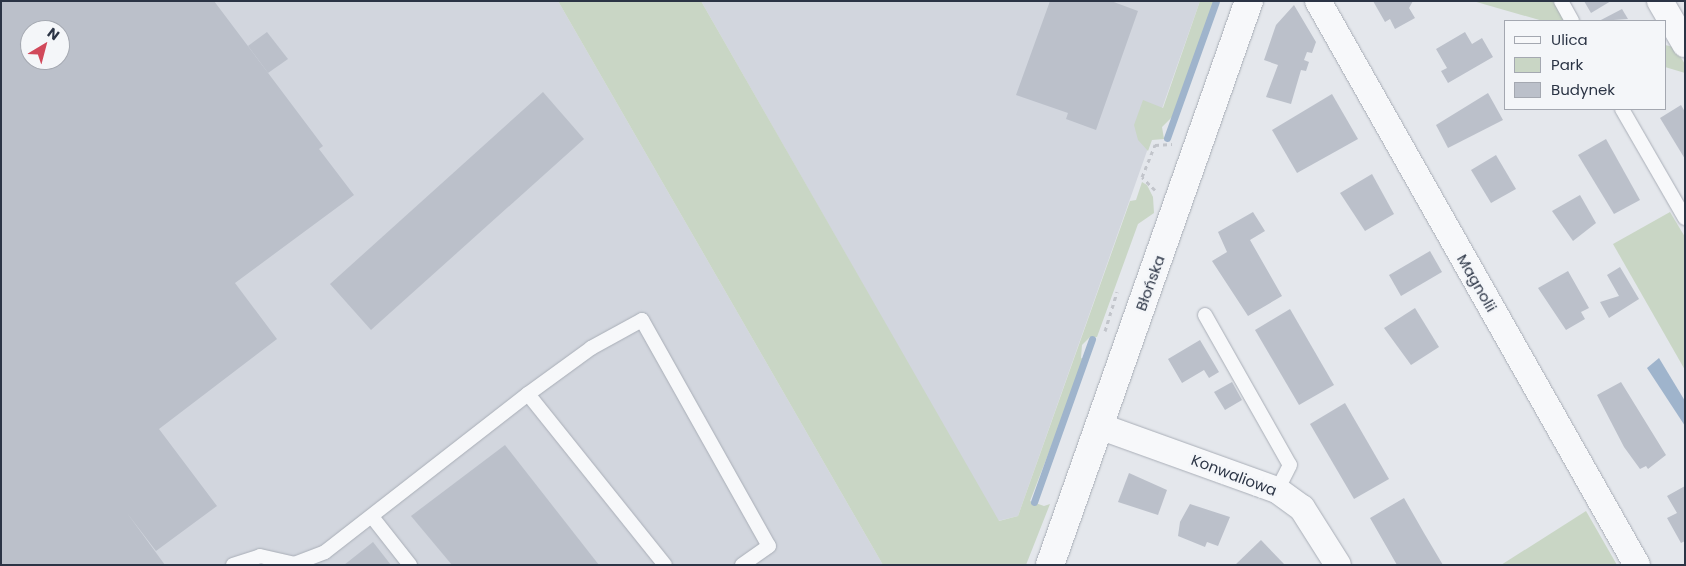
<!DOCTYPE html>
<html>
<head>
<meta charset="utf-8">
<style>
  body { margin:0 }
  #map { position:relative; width:1686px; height:566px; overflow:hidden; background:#e4e7ec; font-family:Poppins,sans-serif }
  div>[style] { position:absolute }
  .built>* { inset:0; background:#d2d6de }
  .green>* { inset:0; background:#c9d6c5 }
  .water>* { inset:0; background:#9fb4cc }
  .stream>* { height:7px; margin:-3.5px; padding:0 3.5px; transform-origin:3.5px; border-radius:3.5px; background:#9fb4cc }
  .building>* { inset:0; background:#bbc0ca }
  .path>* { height:3px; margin-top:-1.5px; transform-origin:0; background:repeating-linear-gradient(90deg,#c2c5cb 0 4px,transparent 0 8px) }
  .roads { filter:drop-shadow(0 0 1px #a9aeb7) drop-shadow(0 0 1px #a9aeb7) }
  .service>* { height:14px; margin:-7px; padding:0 7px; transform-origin:7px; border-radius:7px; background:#f7f8fa }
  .minor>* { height:26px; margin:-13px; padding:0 13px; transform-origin:13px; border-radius:13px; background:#f7f8fa }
  .tertiary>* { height:28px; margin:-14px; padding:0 14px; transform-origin:14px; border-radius:14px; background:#f7f8fa }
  span { translate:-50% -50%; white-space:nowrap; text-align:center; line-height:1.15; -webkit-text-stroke:5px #f4f6f9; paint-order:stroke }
  .street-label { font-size:15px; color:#2b3445 }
  .frame { position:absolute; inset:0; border:2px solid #2b3445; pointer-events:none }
  .legend { position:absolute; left:1504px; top:20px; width:162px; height:90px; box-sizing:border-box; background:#f4f6f9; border:1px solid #a4a8b1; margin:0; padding:6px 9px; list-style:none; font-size:15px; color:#2b3445 }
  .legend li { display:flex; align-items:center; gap:10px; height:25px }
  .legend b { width:25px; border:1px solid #a4a8b1 }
  .north { position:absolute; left:20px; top:20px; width:50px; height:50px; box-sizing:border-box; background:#f4f6f9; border:1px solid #a4a8b1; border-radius:50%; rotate:37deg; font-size:14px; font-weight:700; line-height:20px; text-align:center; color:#2b3445 }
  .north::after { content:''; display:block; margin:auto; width:18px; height:22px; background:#d1495b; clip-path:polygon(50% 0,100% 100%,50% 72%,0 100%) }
</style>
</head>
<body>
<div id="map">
  <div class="built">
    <i style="clip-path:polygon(evenodd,1px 1px,558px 1px,883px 565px,1px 565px,1px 1px,30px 30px,60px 30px,60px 60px,30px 60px,30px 30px)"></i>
    <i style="clip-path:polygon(701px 1px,1200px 1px,1018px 516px,998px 521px)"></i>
  </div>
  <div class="green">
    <i style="clip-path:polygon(558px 1px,701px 1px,999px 521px,1018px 516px,1130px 201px,1136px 200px,1142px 182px,1147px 185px,1153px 197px,1154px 213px,1138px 224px,1097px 337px,1090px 337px,1082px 345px,1081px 358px,1085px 359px,1030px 501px,1044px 506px,1050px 504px,1026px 565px,883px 565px)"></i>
    <i style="clip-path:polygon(1200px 1px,1214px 1px,1172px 117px,1162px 127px,1164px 139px,1152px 140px,1148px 151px,1138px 140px,1134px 125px,1143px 100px,1163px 108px)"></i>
    <i style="clip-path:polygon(1473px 1px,1555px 1px,1567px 21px,1543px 21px)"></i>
    <i style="clip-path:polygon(1665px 45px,1674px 47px,1685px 64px,1685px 73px,1665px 67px)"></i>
    <i style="clip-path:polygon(1670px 212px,1685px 237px,1685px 370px,1613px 244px)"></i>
    <i style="clip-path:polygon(1586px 511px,1617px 565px,1501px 565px)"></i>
  </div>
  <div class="water">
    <i style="clip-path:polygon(1659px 358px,1685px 401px,1685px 426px,1647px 368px)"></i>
  </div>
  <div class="stream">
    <i style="left:1167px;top:138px;width:145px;rotate:-70.3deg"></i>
    <i style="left:1034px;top:502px;width:173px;rotate:-70.4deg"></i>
  </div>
  <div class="building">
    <i style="clip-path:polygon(evenodd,1px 1px,214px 1px,323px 146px,319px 149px,354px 195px,235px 283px,277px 339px,159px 429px,217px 506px,156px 551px,127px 513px,165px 565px,1px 565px,1px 1px,30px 30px,60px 30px,60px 60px,30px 60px,30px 30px)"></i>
    <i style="clip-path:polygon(1050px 1px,1111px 1px,1138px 11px,1096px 130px,1066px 119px,1068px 113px,1016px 95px)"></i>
    <i style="clip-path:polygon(1373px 1px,1413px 1px,1409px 8px,1415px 18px,1395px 29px,1390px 19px,1385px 22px)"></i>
    <i style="clip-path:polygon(1584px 1px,1611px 1px,1591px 13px)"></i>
    <i style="clip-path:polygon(1294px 5px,1316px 42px,1312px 53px,1307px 52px,1304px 60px,1309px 62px,1306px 71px,1301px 70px,1291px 104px,1266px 97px,1278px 65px,1264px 60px,1276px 25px)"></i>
    <i style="clip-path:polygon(1622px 9px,1628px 19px,1599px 21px)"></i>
    <i style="clip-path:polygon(267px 32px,288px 59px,268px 73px,248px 46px)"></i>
    <i style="clip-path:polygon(1465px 32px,1472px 44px,1482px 38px,1493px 57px,1448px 83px,1441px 71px,1447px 68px,1436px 49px)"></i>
    <i style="clip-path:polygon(543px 92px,584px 139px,371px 330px,330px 284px)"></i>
    <i style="clip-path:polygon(1488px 93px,1503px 120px,1448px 148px,1436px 125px)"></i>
    <i style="clip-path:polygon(1332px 94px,1358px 139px,1297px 173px,1272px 130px)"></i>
    <i style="clip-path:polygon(1681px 105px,1685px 112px,1685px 159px,1660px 118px)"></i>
    <i style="clip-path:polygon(1606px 139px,1640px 200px,1614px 214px,1578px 155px)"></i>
    <i style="clip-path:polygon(1496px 155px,1516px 189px,1491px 203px,1471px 170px)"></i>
    <i style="clip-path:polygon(1372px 174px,1394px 214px,1365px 231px,1340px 193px)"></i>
    <i style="clip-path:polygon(1580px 195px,1596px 223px,1573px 241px,1552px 211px)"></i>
    <i style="clip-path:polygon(1253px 212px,1265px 231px,1250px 240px,1282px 296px,1248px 316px,1212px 261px,1227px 252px,1218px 232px)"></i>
    <i style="clip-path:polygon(1430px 251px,1442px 272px,1401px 296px,1389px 275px)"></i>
    <i style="clip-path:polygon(1620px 267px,1639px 299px,1609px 318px,1600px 302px,1619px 296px,1607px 275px)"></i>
    <i style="clip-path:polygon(1568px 271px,1589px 308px,1581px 312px,1585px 319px,1566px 330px,1538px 288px)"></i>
    <i style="clip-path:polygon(1415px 308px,1439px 347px,1411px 365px,1384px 328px)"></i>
    <i style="clip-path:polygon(1290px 309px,1334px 385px,1299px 405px,1255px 330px)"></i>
    <i style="clip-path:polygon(1200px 340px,1219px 372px,1209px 378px,1204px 370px,1182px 383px,1168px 359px)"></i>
    <i style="clip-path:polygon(1232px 382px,1242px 400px,1225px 410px,1214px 392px)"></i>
    <i style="clip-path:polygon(1621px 382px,1666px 455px,1648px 469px,1646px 466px,1640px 469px,1624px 447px,1597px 395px)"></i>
    <i style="clip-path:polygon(1345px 403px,1389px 479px,1354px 499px,1310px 424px)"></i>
    <i style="clip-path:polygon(505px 445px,599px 565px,452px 565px,411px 516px)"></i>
    <i style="clip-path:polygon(1129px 473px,1167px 490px,1158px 515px,1118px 502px)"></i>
    <i style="clip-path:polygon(1685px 486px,1685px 541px,1681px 543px,1667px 518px,1677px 513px,1667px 496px)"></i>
    <i style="clip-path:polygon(1404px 498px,1424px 533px,1443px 565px,1397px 565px,1370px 518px)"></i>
    <i style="clip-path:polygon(1190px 504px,1230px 517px,1218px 546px,1207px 542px,1205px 547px,1178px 536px,1180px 522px)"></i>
    <i style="clip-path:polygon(1261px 540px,1285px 565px,1235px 565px)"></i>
    <i style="clip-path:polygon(373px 542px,391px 565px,344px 565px)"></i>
  </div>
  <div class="path">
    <i style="left:1155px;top:190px;width:18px;rotate:-135deg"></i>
    <i style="left:1142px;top:177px;width:35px;rotate:-68deg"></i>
    <i style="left:1155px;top:145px;width:17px;rotate:-3deg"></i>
    <i style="left:1105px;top:331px;width:41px;rotate:-72.9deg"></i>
  </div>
  <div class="roads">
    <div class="service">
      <i style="left:1561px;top:1px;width:23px;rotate:61deg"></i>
      <i style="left:1622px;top:109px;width:126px;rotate:60deg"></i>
      <i style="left:1205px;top:315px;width:172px;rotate:60.5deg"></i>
      <i style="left:1290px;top:465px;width:28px;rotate:117deg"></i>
      <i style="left:528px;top:394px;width:219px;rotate:51.3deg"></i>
      <i style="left:373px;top:518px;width:60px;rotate:51.8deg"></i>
      <i style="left:233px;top:565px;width:28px;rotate:-18deg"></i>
      <i style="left:260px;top:556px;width:35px;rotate:13deg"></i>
      <i style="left:294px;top:564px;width:33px;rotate:-21deg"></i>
      <i style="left:325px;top:552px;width:257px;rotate:-37.9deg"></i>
      <i style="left:528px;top:394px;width:78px;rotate:-36.1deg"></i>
      <i style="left:591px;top:348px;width:58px;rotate:-28.8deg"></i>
      <i style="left:642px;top:320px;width:259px;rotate:60.7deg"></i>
      <i style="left:769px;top:546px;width:33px;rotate:145deg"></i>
    </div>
    <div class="minor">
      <i style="left:1318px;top:1px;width:648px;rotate:60.51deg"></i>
      <i style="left:1660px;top:1px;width:50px;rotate:59.8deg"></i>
      <i style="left:1099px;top:426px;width:189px;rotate:19.8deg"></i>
      <i style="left:1277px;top:490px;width:31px;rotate:36deg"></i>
      <i style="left:1302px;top:508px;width:67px;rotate:57.7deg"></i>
    </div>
    <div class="tertiary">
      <i style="left:1050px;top:565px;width:598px;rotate:-70.57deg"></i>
    </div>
  </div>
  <div class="street-label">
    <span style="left:1150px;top:283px;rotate:-70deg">Błońska</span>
    <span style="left:1477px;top:283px;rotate:60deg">Magnolii</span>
    <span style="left:1234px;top:475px;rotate:21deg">Konwaliowa</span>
  </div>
  <div class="frame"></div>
  <ul class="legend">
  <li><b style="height:6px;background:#f7f8fa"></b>Ulica</li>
  <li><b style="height:14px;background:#c9d6c5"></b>Park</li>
  <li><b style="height:14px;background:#bbc0ca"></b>Budynek</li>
  </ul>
  <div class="north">N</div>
</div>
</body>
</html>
